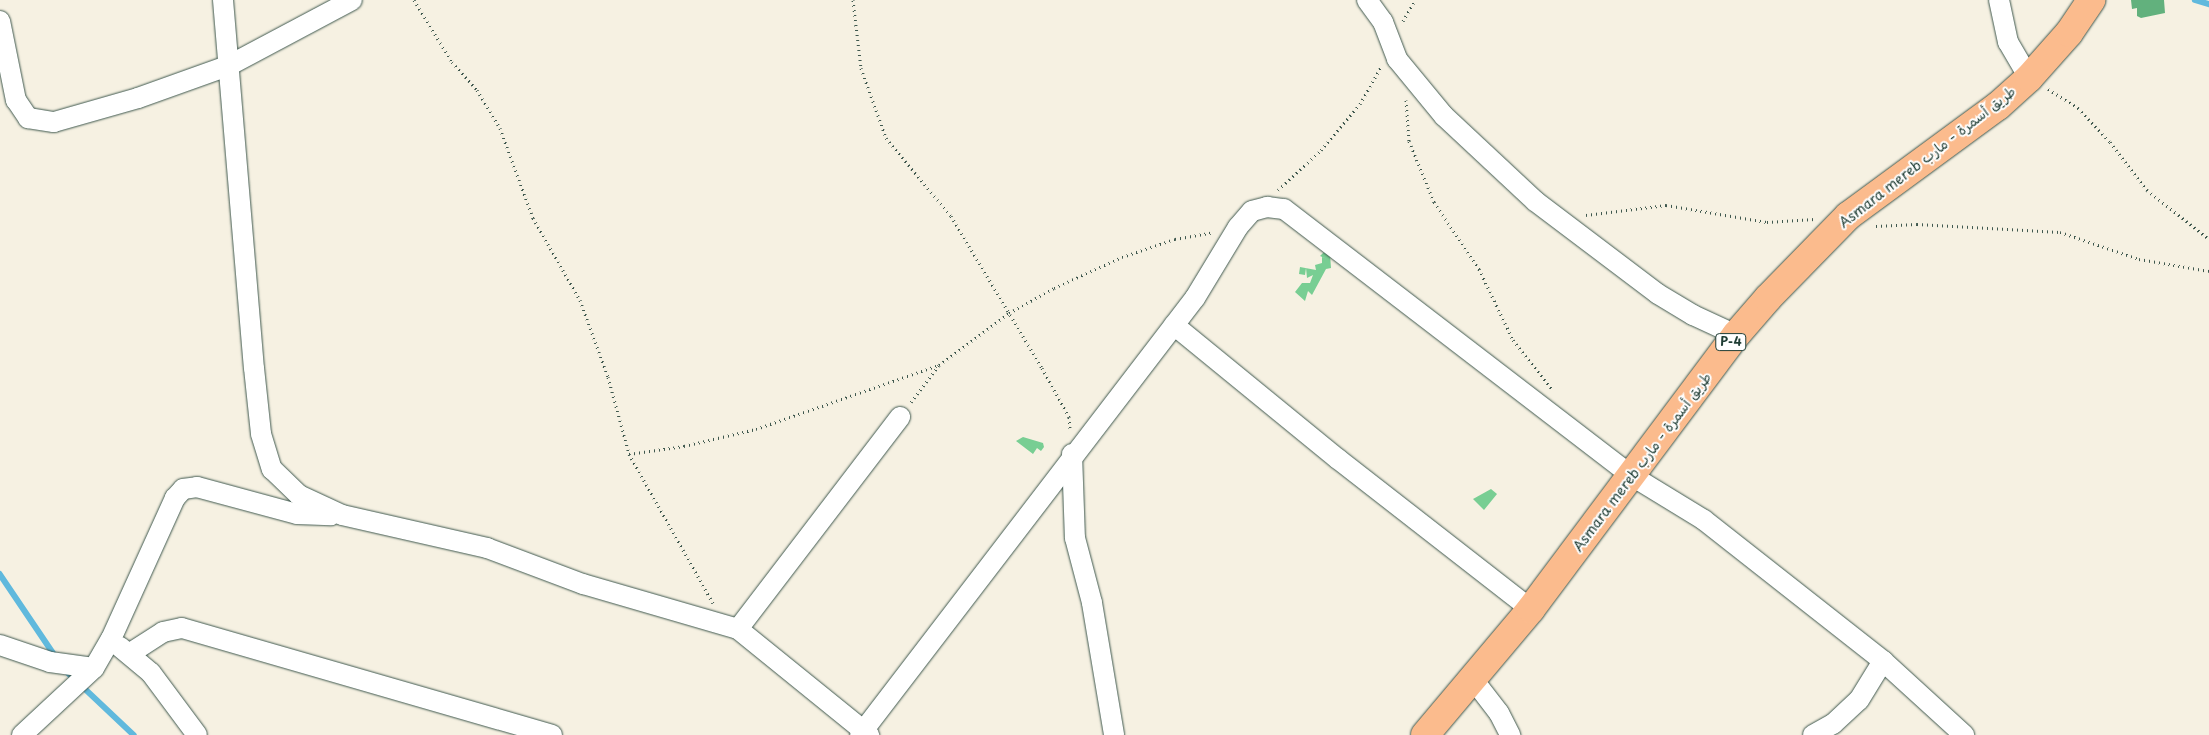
<!DOCTYPE html>
<html>
<head>
<meta charset="utf-8">
<style>
  body { margin:0 }
  #map { position:relative; width:2209px; height:735px; overflow:hidden; background:#f6f1e2; font-family:"Playpen Sans","Playpen Sans Arabic",sans-serif }
  div>[style] { position:absolute }
  .green>* { inset:0; background:#78ce93 }
  .forest>* { inset:0; background:#62b17d }
  .stream>* { height:5.5px; margin:-2.75px; padding:0 2.75px; transform-origin:2.75px; border-radius:2.75px; background:#60b9dd }
  .path>* { height:3px; margin-top:-1.5px; transform-origin:0; background:repeating-linear-gradient(90deg,#3f584e 0 1px,transparent 0 5px) }
  .roads { filter:drop-shadow(0 0 1px #3f584e) drop-shadow(0 0 1px #3f584e) }
  .street>* { height:20px; margin:-10px; padding:0 10px; transform-origin:10px; border-radius:10px; background:#fff }
  .highway>* { height:28px; margin:-14px; padding:0 14px; transform-origin:14px; border-radius:14px; background:#fbbb8d }
  span { translate:-50% -50%; white-space:nowrap; text-align:center; line-height:1.15; -webkit-text-stroke:4px #fff; paint-order:stroke }
  .shield-label span { padding:1px 4px; background:#fff; border:1px solid; border-radius:4px; -webkit-text-stroke-width:0 }
  .shield-label { font-size:12px; color:#1f3d34; font-weight:700 }
  .street-label { font-size:14px; color:#1f3d34 }
</style>
</head>
<body>
<div id="map">
  <div class="green">
    <i style="clip-path:polygon(1325px 251px,1330px 254px,1331px 268px,1326px 269px,1312px 295px,1308px 291px,1305px 301px,1295px 292px,1302px 283px,1310px 283px,1313px 275px,1307px 278px,1306px 268px,1305px 275px,1299px 274px,1300px 267px,1316px 270px,1315px 265px,1322px 263px,1322px 257px,1327px 259px,1320px 256px)"></i>
    <i style="clip-path:polygon(1023px 437px,1043px 443px,1044px 447px,1041px 451px,1037px 448px,1033px 454px,1016px 441px)"></i>
    <i style="clip-path:polygon(1491px 489px,1497px 494px,1484px 510px,1473px 499px)"></i>
  </div>
  <div class="forest">
    <i style="clip-path:polygon(2131px 0,2164px 0,2165px 13px,2141px 18px,2137px 16px,2137px 8px,2132px 9px)"></i>
  </div>
  <div class="stream">
    <i style="left:2195px;top:0;width:15px;rotate:16deg"></i>
    <i style="left:0;top:574px;width:100px;rotate:56deg"></i>
    <i style="left:64px;top:669px;width:96px;rotate:43.3deg"></i>
  </div>
  <div class="path">
    <i style="left:414px;top:0;width:73px;rotate:58.5deg"></i>
    <i style="left:452px;top:62px;width:38px;rotate:48deg"></i>
    <i style="left:477px;top:90px;width:44px;rotate:58.8deg"></i>
    <i style="left:500px;top:128px;width:96px;rotate:69.9deg"></i>
    <i style="left:533px;top:218px;width:95px;rotate:60.2deg"></i>
    <i style="left:580px;top:300px;width:82px;rotate:70deg"></i>
    <i style="left:608px;top:377px;width:80px;rotate:74.7deg"></i>
    <i style="left:629px;top:454px;width:171px;rotate:60.6deg"></i>
    <i style="left:853px;top:0;width:68px;rotate:83.3deg"></i>
    <i style="left:861px;top:68px;width:74px;rotate:70.3deg"></i>
    <i style="left:886px;top:138px;width:102px;rotate:50.2deg"></i>
    <i style="left:951px;top:216px;width:177px;rotate:59.1deg"></i>
    <i style="left:1042px;top:368px;width:56px;rotate:61.1deg"></i>
    <i style="left:1069px;top:417px;width:12px;rotate:85deg"></i>
    <i style="left:1403px;top:21px;width:24px;rotate:-60deg"></i>
    <i style="left:2048px;top:89px;width:36px;rotate:32deg"></i>
    <i style="left:2078px;top:108px;width:47px;rotate:46.7deg"></i>
    <i style="left:2110px;top:142px;width:61px;rotate:52.4deg"></i>
    <i style="left:2147px;top:190px;width:79px;rotate:38.3deg"></i>
    <i style="left:1406px;top:100px;width:41px;rotate:85.8deg"></i>
    <i style="left:1409px;top:141px;width:66px;rotate:67.7deg"></i>
    <i style="left:1434px;top:202px;width:81px;rotate:56.1deg"></i>
    <i style="left:1479px;top:269px;width:79px;rotate:64.4deg"></i>
    <i style="left:1513px;top:340px;width:63px;rotate:51.5deg"></i>
    <i style="left:1278px;top:190px;width:59px;rotate:-42.9deg"></i>
    <i style="left:1321px;top:150px;width:60px;rotate:-49.7deg"></i>
    <i style="left:1360px;top:104px;width:43px;rotate:-60.4deg"></i>
    <i style="left:1586px;top:215px;width:81px;rotate:-7.1deg"></i>
    <i style="left:1666px;top:205px;width:102px;rotate:9.6deg"></i>
    <i style="left:1767px;top:222px;width:48px;rotate:-3.6deg"></i>
    <i style="left:1876px;top:226px;width:41px;rotate:-2.8deg"></i>
    <i style="left:1917px;top:224px;width:143px;rotate:3.2deg"></i>
    <i style="left:2060px;top:232px;width:83px;rotate:18.9deg"></i>
    <i style="left:2139px;top:259px;width:71px;rotate:9.7deg"></i>
    <i style="left:911px;top:402px;width:46px;rotate:-52.9deg"></i>
    <i style="left:629px;top:454px;width:56px;rotate:-8.3deg"></i>
    <i style="left:684px;top:446px;width:74px;rotate:-13.3deg"></i>
    <i style="left:756px;top:429px;width:194px;rotate:-19.3deg"></i>
    <i style="left:939px;top:365px;width:87px;rotate:-36.6deg"></i>
    <i style="left:1009px;top:313px;width:51px;rotate:-29.1deg"></i>
    <i style="left:1054px;top:288px;width:75px;rotate:-24.5deg"></i>
    <i style="left:1122px;top:257px;width:56px;rotate:-18.8deg"></i>
    <i style="left:1175px;top:239px;width:39px;rotate:-10deg"></i>
  </div>
  <div class="roads">
    <div class="street">
      <i style="left:223px;top:0;width:369px;rotate:85.2deg"></i>
      <i style="left:254px;top:368px;width:66px;rotate:83.9deg"></i>
      <i style="left:261px;top:434px;width:37px;rotate:73deg"></i>
      <i style="left:272px;top:469px;width:37px;rotate:44deg"></i>
      <i style="left:299px;top:495px;width:47px;rotate:24.9deg"></i>
      <i style="left:342px;top:515px;width:149px;rotate:12.8deg"></i>
      <i style="left:487px;top:548px;width:103px;rotate:20.6deg"></i>
      <i style="left:583px;top:584px;width:161px;rotate:16.2deg"></i>
      <i style="left:738px;top:629px;width:169px;rotate:39deg"></i>
      <i style="left:1367px;top:0;width:27px;rotate:54deg"></i>
      <i style="left:1383px;top:22px;width:40px;rotate:69deg"></i>
      <i style="left:1397px;top:59px;width:74px;rotate:50.5deg"></i>
      <i style="left:1444px;top:116px;width:125px;rotate:43deg"></i>
      <i style="left:1535px;top:201px;width:154px;rotate:37.1deg"></i>
      <i style="left:1658px;top:294px;width:41px;rotate:31deg"></i>
      <i style="left:1693px;top:315px;width:47px;rotate:24.9deg"></i>
      <i style="left:1999px;top:0;width:43px;rotate:77.9deg"></i>
      <i style="left:2008px;top:42px;width:42px;rotate:59.7deg"></i>
      <i style="left:0;top:21px;width:81px;rotate:78.6deg"></i>
      <i style="left:16px;top:100px;width:22px;rotate:56deg"></i>
      <i style="left:28px;top:118px;width:26px;rotate:9deg"></i>
      <i style="left:54px;top:122px;width:87px;rotate:-15.9deg"></i>
      <i style="left:138px;top:98px;width:98px;rotate:-19.7deg"></i>
      <i style="left:230px;top:65px;width:138px;rotate:-28deg"></i>
      <i style="left:1174px;top:325px;width:212px;rotate:39.3deg"></i>
      <i style="left:1338px;top:459px;width:244px;rotate:37.9deg"></i>
      <i style="left:1072px;top:454px;width:84px;rotate:88deg"></i>
      <i style="left:1075px;top:538px;width:67px;rotate:75.3deg"></i>
      <i style="left:1092px;top:603px;width:134px;rotate:80.5deg"></i>
      <i style="left:738px;top:629px;width:267px;rotate:-52.6deg"></i>
      <i style="left:0;top:645px;width:53px;rotate:18.8deg"></i>
      <i style="left:50px;top:662px;width:44px;rotate:7.8deg"></i>
      <i style="left:120px;top:647px;width:40px;rotate:40deg"></i>
      <i style="left:151px;top:673px;width:77px;rotate:53.4deg"></i>
      <i style="left:129px;top:654px;width:40px;rotate:-32.9deg"></i>
      <i style="left:163px;top:632px;width:19px;rotate:-12deg"></i>
      <i style="left:182px;top:628px;width:385px;rotate:16.1deg"></i>
      <i style="left:1472px;top:678px;width:44px;rotate:52.4deg"></i>
      <i style="left:1499px;top:713px;width:25px;rotate:63deg"></i>
      <i style="left:22px;top:735px;width:98px;rotate:-42.9deg"></i>
      <i style="left:94px;top:668px;width:34px;rotate:-60deg"></i>
      <i style="left:111px;top:639px;width:155px;rotate:-65.6deg"></i>
      <i style="left:175px;top:498px;width:12px;rotate:-48deg"></i>
      <i style="left:183px;top:489px;width:14px;rotate:-8deg"></i>
      <i style="left:197px;top:487px;width:104px;rotate:15.1deg"></i>
      <i style="left:297px;top:514px;width:34px;rotate:2deg"></i>
      <i style="left:860px;top:735px;width:551px;rotate:-52.53deg"></i>
      <i style="left:1195px;top:298px;width:83px;rotate:-58.8deg"></i>
      <i style="left:1238px;top:227px;width:21px;rotate:-49deg"></i>
      <i style="left:1252px;top:211px;width:16px;rotate:-15deg"></i>
      <i style="left:1267px;top:207px;width:17px;rotate:7deg"></i>
      <i style="left:1284px;top:209px;width:439px;rotate:37.5deg"></i>
      <i style="left:1632px;top:476px;width:84px;rotate:31.4deg"></i>
      <i style="left:1704px;top:520px;width:228px;rotate:38.2deg"></i>
      <i style="left:1883px;top:661px;width:110px;rotate:42.4deg"></i>
      <i style="left:1813px;top:735px;width:23px;rotate:-29deg"></i>
      <i style="left:1833px;top:724px;width:35px;rotate:-43deg"></i>
      <i style="left:1859px;top:700px;width:46px;rotate:-58.4deg"></i>
    </div>
    <div class="highway">
      <i style="left:1425px;top:735px;width:165px;rotate:-49.9deg"></i>
      <i style="left:1531px;top:609px;width:342px;rotate:-53.2deg"></i>
      <i style="left:1736px;top:335px;width:49px;rotate:-49.1deg"></i>
      <i style="left:1768px;top:298px;width:115px;rotate:-45.7deg"></i>
      <i style="left:1848px;top:216px;width:186px;rotate:-36.3deg"></i>
      <i style="left:1998px;top:106px;width:42px;rotate:-42.1deg"></i>
      <i style="left:2029px;top:78px;width:60px;rotate:-48.4deg"></i>
      <i style="left:2069px;top:33px;width:40px;rotate:-56deg"></i>
    </div>
  </div>
  <div class="shield-label">
    <span style="left:1731px;top:342px">P-4</span>
  </div>
  <div class="street-label">
    <span style="left:1927px;top:157px;rotate:-38deg">Asmara mereb طريق أسمرة - مارب</span>
    <span style="left:1642px;top:462px;rotate:-53deg">Asmara mereb طريق أسمرة - مارب</span>
  </div>
</div>
</body>
</html>
